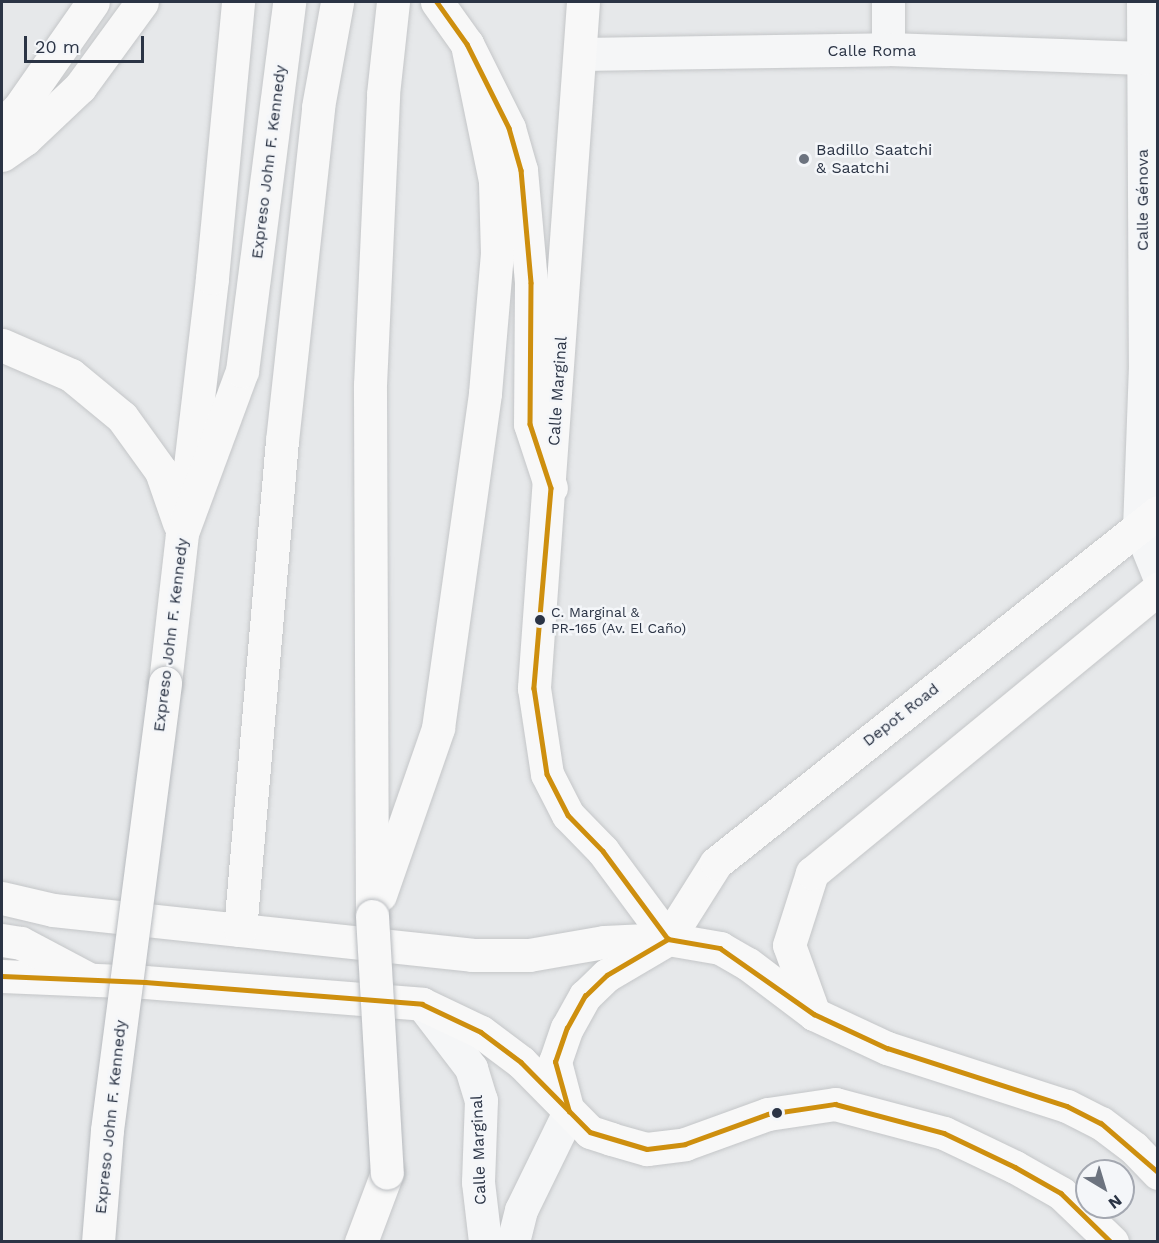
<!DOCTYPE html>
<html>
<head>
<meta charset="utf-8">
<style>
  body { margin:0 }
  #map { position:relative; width:1159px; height:1243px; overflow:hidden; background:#e6e8ea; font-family:"Work Sans",sans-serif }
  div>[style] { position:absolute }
  .roads { filter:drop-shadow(0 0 2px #c4c6c8) drop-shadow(0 0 2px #c4c6c8) }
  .street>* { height:33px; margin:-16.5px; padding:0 16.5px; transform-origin:16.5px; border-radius:16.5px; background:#f5f6f7 }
  .secondary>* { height:33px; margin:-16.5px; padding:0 16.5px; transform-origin:16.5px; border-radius:16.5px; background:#f8f8f8 }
  .primary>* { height:33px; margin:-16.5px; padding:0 16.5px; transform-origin:16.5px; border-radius:16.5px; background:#f8f8f8 }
  .highway>* { height:33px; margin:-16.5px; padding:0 16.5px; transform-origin:16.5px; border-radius:16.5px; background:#f8f8f8 }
  .bridges { filter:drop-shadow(0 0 2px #b8bbbf) drop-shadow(0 0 2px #b8bbbf) }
  .highway-bridge>* { height:33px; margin:-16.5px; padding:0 16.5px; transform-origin:16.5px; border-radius:16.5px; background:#f8f8f8 }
  .bus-1>* { height:4.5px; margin:-2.25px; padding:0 2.25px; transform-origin:2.25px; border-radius:2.25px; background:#ce8f0e }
  .dots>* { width:16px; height:16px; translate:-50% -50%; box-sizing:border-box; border:3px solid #f4f6f9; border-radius:50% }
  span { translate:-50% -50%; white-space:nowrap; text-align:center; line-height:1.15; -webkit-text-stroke:5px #f4f6f9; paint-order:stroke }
  .bus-label { font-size:14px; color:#2b3445 }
  .left { translate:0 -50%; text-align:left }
  .street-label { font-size:16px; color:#2b3445 }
  .poi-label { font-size:16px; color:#2b3445 }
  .frame { position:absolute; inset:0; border:3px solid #2b3445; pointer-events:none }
  .north { position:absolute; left:1075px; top:1159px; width:60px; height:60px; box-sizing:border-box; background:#f4f6f9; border:2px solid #a4a8b1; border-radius:50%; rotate:142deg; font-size:16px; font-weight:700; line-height:24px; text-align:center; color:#2b3445 }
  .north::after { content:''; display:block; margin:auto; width:21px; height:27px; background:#6c737f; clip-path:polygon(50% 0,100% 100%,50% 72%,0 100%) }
  .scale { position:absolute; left:24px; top:36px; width:120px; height:27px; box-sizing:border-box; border:3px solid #2b3445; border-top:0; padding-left:8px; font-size:18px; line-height:21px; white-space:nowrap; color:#2b3445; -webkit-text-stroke:4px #f4f6f9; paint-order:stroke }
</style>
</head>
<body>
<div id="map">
  <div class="roads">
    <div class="street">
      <i style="left:1143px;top:2px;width:363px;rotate:89.7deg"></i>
      <i style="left:1145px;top:365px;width:162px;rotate:92.1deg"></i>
      <i style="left:1139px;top:527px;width:51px;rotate:68deg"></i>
      <i style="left:888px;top:49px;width:47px;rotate:-90deg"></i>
      <i style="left:581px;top:54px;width:307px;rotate:-0.9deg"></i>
      <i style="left:888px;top:49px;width:255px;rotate:2deg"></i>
      <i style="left:1143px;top:58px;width:19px;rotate:-39deg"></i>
      <i style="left:422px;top:1004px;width:81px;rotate:52.6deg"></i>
      <i style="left:471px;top:1068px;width:34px;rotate:73deg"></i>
      <i style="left:481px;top:1100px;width:82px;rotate:92.1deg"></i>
      <i style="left:478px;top:1182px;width:60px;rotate:83.3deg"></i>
      <i style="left:513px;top:1242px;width:33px;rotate:-76deg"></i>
      <i style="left:521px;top:1210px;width:109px;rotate:-63.9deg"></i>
    </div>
    <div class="secondary">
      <i style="left:583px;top:2px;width:688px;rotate:94.09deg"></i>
      <i style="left:534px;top:688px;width:87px;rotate:81.4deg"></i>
      <i style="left:547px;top:774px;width:46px;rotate:62.9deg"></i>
      <i style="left:568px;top:815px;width:50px;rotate:45.8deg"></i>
      <i style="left:603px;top:851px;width:109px;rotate:53.5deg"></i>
      <i style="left:668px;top:939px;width:90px;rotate:-57.7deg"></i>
      <i style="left:716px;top:863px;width:564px;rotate:-38.45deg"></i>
      <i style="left:814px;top:1014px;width:73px;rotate:-109.9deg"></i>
      <i style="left:789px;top:945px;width:76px;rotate:-72.3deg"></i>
      <i style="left:812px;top:873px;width:448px;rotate:-39.4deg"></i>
    </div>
    <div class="primary">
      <i style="left:2px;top:976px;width:143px;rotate:2.4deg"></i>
      <i style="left:145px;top:982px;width:278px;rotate:4.5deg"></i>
      <i style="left:422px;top:1004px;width:65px;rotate:25.4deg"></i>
      <i style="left:481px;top:1032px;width:50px;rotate:36.9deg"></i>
      <i style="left:521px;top:1062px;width:98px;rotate:45.4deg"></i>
      <i style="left:590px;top:1132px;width:22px;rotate:18deg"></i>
      <i style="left:611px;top:1139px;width:37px;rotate:16deg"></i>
      <i style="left:647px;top:1149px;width:38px;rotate:-7deg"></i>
      <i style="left:685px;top:1144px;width:88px;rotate:-19.9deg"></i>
      <i style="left:768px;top:1114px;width:68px;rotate:-8.5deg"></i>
      <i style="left:835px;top:1104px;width:113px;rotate:14.9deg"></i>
      <i style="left:944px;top:1133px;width:79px;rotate:25.6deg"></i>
      <i style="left:1015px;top:1167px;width:53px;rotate:29.5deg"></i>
      <i style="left:1061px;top:1193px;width:71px;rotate:43.9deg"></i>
      <i style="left:567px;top:1108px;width:48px;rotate:-104.6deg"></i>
      <i style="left:555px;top:1062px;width:36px;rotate:-71deg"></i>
      <i style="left:567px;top:1028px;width:37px;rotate:-61deg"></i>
      <i style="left:585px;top:996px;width:30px;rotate:-44deg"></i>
      <i style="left:607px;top:975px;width:71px;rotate:-30.5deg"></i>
      <i style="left:668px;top:939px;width:53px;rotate:9.8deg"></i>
      <i style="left:720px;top:948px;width:32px;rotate:30deg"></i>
      <i style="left:748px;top:964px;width:83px;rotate:37.1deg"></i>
      <i style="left:814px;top:1014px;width:81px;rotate:25deg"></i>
      <i style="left:887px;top:1048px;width:189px;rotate:17.9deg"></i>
      <i style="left:1067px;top:1106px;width:38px;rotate:27deg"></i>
      <i style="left:1101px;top:1123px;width:41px;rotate:37.1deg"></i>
      <i style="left:1134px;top:1148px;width:35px;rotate:46deg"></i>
    </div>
    <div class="highway">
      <i style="left:437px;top:2px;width:52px;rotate:54.5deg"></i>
      <i style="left:467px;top:44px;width:94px;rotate:63.4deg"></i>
      <i style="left:509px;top:128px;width:44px;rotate:74.1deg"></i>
      <i style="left:521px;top:170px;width:113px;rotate:84.9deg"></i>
      <i style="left:531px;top:283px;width:141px;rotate:90.4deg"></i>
      <i style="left:530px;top:424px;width:67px;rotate:71.8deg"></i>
      <i style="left:2px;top:125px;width:24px;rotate:-45deg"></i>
      <i style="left:19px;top:108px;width:129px;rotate:-55.1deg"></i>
      <i style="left:2px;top:155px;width:28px;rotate:-35deg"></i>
      <i style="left:25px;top:139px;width:76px;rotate:-43.4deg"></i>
      <i style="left:80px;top:87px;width:105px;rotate:-53.9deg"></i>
      <i style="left:2px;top:345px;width:75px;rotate:23.5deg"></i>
      <i style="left:71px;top:375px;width:66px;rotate:39.5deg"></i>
      <i style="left:122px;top:417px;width:67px;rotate:54.2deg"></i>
      <i style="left:161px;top:471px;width:55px;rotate:70.9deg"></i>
      <i style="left:188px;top:483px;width:206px;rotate:-83.3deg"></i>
      <i style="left:212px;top:278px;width:277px;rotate:-84.6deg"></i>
      <i style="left:165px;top:683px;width:151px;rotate:-83.5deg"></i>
      <i style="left:182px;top:533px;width:173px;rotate:-69.7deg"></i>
      <i style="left:242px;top:371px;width:372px;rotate:-82.7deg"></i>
      <i style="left:380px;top:895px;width:177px;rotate:-70.8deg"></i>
      <i style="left:438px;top:728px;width:338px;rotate:-82deg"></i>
      <i style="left:485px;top:393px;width:140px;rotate:-85.1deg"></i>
      <i style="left:497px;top:254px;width:73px;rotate:-91.6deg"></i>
      <i style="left:495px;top:181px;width:140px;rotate:-101.6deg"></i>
      <i style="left:2px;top:898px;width:52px;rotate:13.2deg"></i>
      <i style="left:53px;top:910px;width:421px;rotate:6.1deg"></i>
      <i style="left:472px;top:955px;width:57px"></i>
      <i style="left:529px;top:955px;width:76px;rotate:-9.8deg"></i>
      <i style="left:604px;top:942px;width:64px;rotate:-2.7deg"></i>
      <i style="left:372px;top:916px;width:531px;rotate:-90.22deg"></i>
      <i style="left:370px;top:385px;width:291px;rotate:-87.4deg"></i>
      <i style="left:383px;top:94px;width:93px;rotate:-83.8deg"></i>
      <i style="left:240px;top:930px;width:491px;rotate:-85.1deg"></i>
      <i style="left:282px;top:441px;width:336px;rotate:-83.8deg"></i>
      <i style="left:318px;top:107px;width:107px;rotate:-79.7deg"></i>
      <i style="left:2px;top:940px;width:19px;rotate:9deg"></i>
      <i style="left:21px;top:943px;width:77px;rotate:27.9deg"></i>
      <i style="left:361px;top:1242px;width:74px;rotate:-69.4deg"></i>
    </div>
  </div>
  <div class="bridges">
    <div class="highway-bridge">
      <i style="left:372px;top:916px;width:257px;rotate:86.7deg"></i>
      <i style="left:98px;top:1242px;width:112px;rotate:-85.4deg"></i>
      <i style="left:107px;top:1130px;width:451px;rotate:-82.6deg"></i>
    </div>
  </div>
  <div class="bus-1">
    <i style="left:437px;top:2px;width:52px;rotate:54.5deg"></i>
    <i style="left:467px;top:44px;width:94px;rotate:63.4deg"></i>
    <i style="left:509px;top:128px;width:44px;rotate:74.1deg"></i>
    <i style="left:521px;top:170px;width:113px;rotate:84.9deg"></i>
    <i style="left:531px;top:283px;width:141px;rotate:90.4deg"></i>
    <i style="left:530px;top:424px;width:67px;rotate:71.8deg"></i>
    <i style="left:551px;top:488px;width:201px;rotate:94.9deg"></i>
    <i style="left:534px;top:688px;width:87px;rotate:81.4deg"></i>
    <i style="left:547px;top:774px;width:46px;rotate:62.9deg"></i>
    <i style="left:568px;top:815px;width:50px;rotate:45.8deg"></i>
    <i style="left:603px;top:851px;width:109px;rotate:53.5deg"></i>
    <i style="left:2px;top:976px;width:143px;rotate:2.4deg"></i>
    <i style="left:145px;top:982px;width:278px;rotate:4.5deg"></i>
    <i style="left:422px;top:1004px;width:65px;rotate:25.4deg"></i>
    <i style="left:481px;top:1032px;width:50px;rotate:36.9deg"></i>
    <i style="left:521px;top:1062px;width:98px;rotate:45.4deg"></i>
    <i style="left:590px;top:1132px;width:59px;rotate:16.6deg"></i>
    <i style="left:647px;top:1149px;width:38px;rotate:-7deg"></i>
    <i style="left:685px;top:1144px;width:88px;rotate:-19.9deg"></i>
    <i style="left:768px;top:1114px;width:68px;rotate:-8.5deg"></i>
    <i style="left:835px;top:1104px;width:113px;rotate:14.9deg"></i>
    <i style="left:944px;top:1133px;width:79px;rotate:25.6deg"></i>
    <i style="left:1015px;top:1167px;width:53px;rotate:29.5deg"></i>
    <i style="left:1061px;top:1193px;width:70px;rotate:44.4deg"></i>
    <i style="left:569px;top:1112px;width:52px;rotate:-105.6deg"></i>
    <i style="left:555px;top:1062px;width:36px;rotate:-71deg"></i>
    <i style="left:567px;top:1028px;width:37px;rotate:-61deg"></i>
    <i style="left:585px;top:996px;width:30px;rotate:-44deg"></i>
    <i style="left:607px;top:975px;width:71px;rotate:-30.5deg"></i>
    <i style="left:668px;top:939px;width:53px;rotate:9.8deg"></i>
    <i style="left:720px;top:948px;width:115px;rotate:35.1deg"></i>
    <i style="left:814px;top:1014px;width:81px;rotate:25deg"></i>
    <i style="left:887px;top:1048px;width:189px;rotate:17.9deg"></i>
    <i style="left:1067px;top:1106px;width:38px;rotate:27deg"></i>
    <i style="left:1101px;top:1123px;width:75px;rotate:40.7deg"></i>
  </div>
  <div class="dots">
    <i style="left:804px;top:159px;background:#6c737f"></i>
    <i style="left:540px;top:620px;background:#2b3445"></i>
    <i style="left:777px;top:1113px;background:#2b3445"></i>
  </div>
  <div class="bus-label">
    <span class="left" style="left:551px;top:620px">C. Marginal &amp;<br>PR-165 (Av. El Caño)</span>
  </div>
  <div class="street-label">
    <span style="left:872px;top:51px">Calle Roma</span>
    <span style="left:269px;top:162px;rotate:-83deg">Expreso John F. Kennedy</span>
    <span style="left:1143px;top:200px;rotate:-90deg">Calle Génova</span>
    <span style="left:558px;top:391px;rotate:-86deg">Calle Marginal</span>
    <span style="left:171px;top:635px;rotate:-83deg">Expreso John F. Kennedy</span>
    <span style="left:901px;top:715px;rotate:-38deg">Depot Road</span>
    <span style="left:111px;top:1117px;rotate:-84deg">Expreso John F. Kennedy</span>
    <span style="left:479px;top:1150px;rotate:-92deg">Calle Marginal</span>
  </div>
  <div class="poi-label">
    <span class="left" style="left:816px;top:159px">Badillo Saatchi<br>&amp; Saatchi</span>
  </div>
  <div class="frame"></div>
  <div class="north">N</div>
  <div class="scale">20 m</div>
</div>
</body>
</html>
